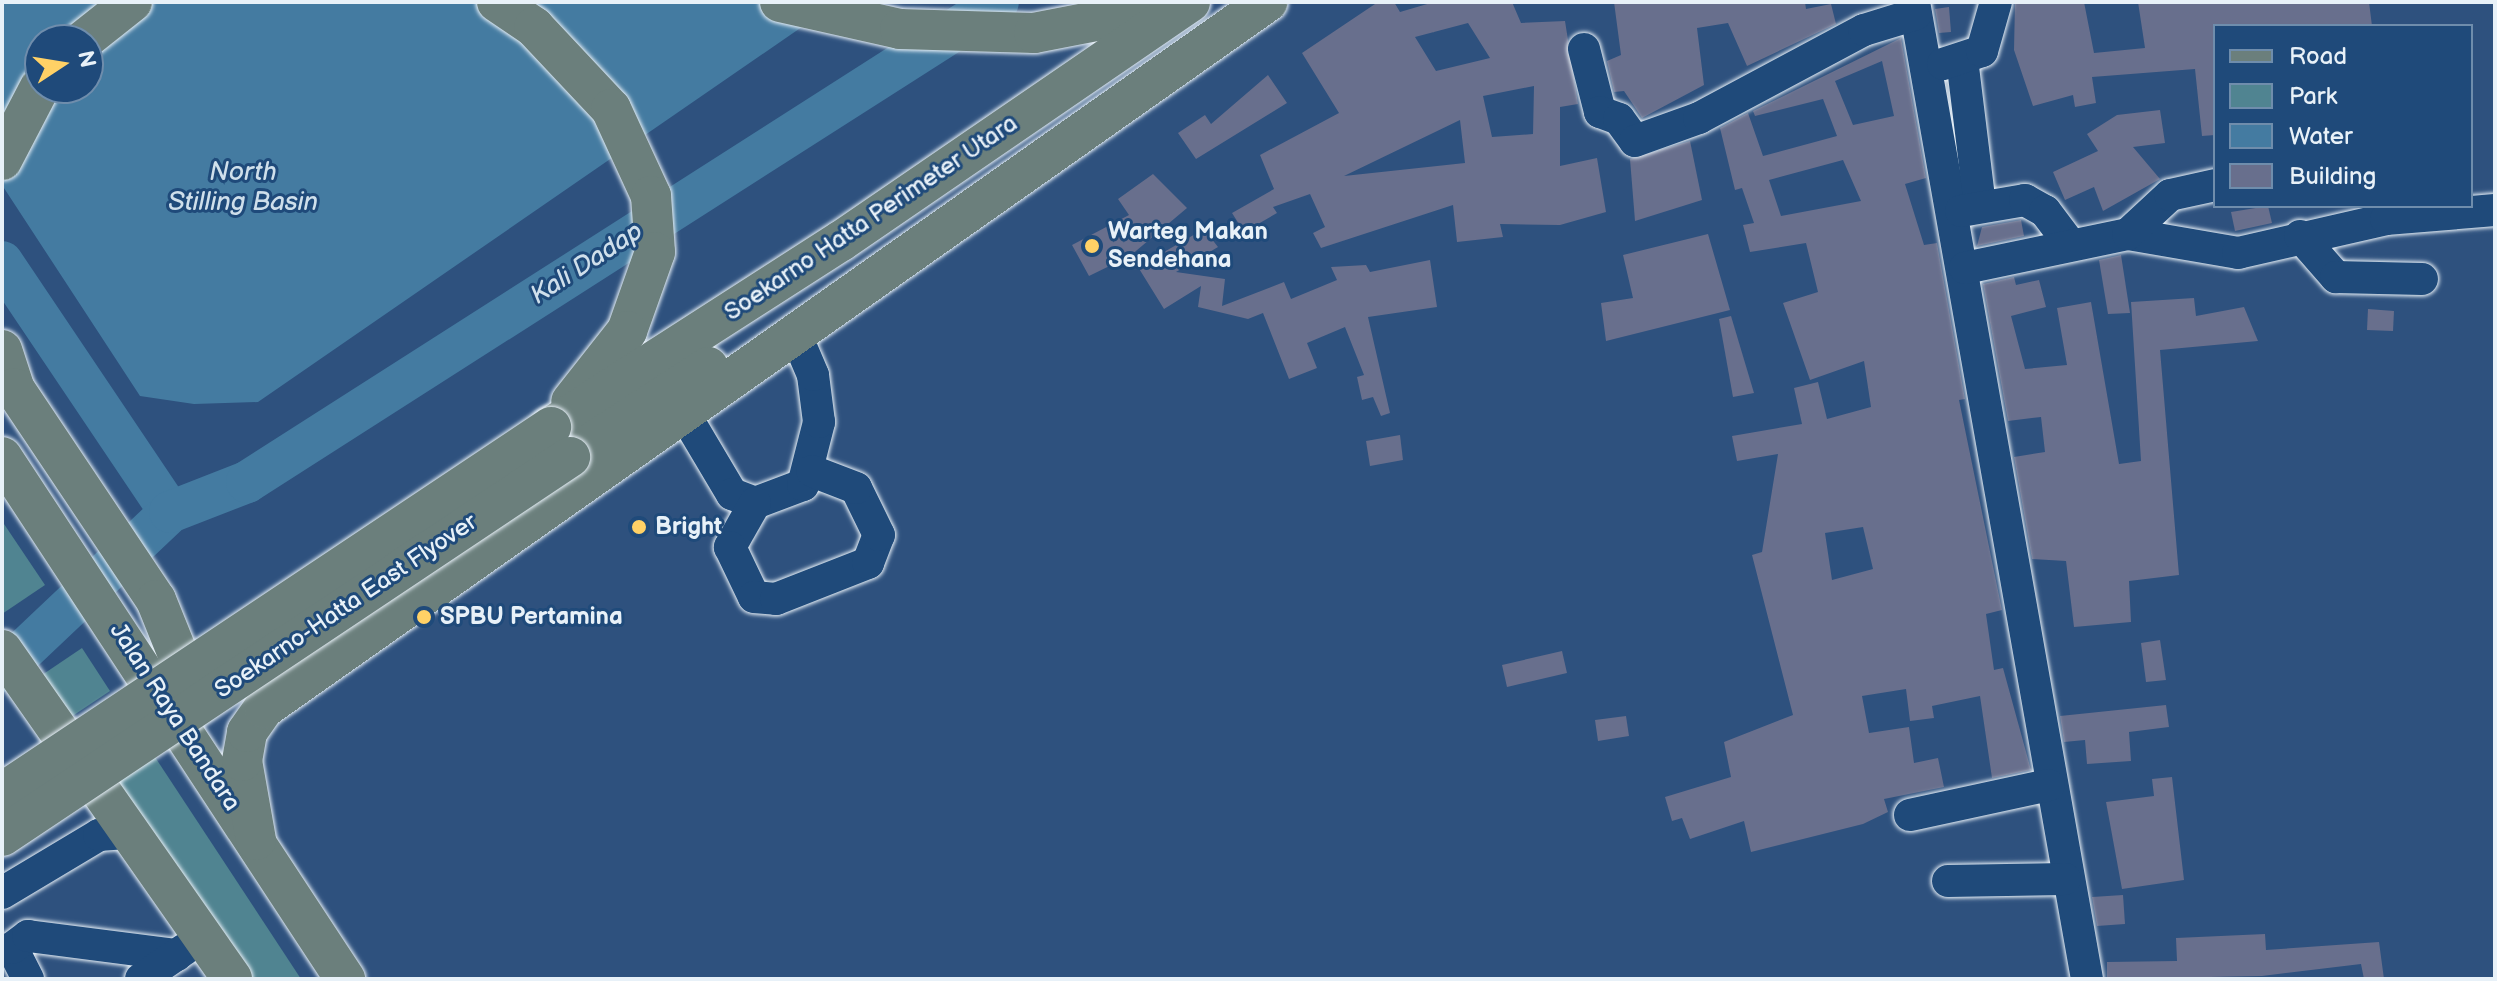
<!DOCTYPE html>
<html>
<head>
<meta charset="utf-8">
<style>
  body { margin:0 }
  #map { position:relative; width:2497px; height:981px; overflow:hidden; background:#2e517e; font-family:"Balsamiq Sans",sans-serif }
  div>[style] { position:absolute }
  .green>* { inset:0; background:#508491 }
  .water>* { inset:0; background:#447ba1 }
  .river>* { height:42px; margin:-21px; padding:0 21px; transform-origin:21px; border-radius:21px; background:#447ba1 }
  .building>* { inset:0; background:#686f8d }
  .roads { filter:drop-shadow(0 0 2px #e8f1f8) drop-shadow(0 0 2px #e8f1f8) }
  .minor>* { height:32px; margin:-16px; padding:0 16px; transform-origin:16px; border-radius:16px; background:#1f4a7a }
  .major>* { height:40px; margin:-20px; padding:0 20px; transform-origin:20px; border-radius:20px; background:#6b7f7c }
  .bridges { filter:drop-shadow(0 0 2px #e8f1f8) drop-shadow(0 0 2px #e8f1f8) }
  .major-bridge>* { height:40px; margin:-20px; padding:0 20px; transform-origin:20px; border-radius:20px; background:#6b7f7c }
  .dots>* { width:22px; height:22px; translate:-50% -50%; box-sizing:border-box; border:4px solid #1f4a7a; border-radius:50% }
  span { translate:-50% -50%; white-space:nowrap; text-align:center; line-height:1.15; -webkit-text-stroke:6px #1f4a7a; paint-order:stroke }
  .street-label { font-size:24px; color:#e8f1f8 }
  .poi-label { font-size:24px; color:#e8f1f8; font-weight:700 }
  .left { translate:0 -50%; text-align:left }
  .water-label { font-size:26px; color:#cfdfeb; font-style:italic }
  .frame { position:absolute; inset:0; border:4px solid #e8f1f8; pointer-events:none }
  .legend { position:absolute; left:2213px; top:24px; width:260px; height:184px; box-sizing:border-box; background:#1f4a7a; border:2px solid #6f8dac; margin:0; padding:10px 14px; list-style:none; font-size:24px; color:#e8f1f8 }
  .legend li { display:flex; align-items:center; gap:16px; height:40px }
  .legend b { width:40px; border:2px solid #6f8dac }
  .north { position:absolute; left:24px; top:24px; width:80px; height:80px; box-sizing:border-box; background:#1f4a7a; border:2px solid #6f8dac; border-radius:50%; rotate:78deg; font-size:22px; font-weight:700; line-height:32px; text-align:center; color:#e8f1f8 }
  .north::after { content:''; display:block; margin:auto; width:28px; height:36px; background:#ffd166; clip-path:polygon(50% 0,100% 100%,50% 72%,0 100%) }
</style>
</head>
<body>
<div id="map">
  <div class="green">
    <i style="clip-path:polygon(2px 521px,45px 585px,2px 614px)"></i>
    <i style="clip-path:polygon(82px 648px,110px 691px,71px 717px,42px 675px)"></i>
    <i style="clip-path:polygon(153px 754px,301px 979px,251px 979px,113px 780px)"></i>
  </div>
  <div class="water">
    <i style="clip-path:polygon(evenodd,2px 2px,838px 2px,258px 402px,194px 404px,140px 396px,2px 185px,2px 2px,40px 40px,88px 40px,88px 88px,40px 88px,40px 40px)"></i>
  </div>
  <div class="river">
    <i style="left:2px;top:262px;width:301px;rotate:56.1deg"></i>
    <i style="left:2px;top:671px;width:231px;rotate:-43.4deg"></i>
    <i style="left:170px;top:512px;width:83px;rotate:-21.3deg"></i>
    <i style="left:247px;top:482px;width:891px;rotate:-32.58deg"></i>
  </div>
  <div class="building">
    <i style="clip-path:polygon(evenodd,1378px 2px,1394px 2px,1400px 12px,1434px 2px,1512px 2px,1521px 23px,1565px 21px,1578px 104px,1560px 107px,1560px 166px,1597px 158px,1606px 212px,1560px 225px,1500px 224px,1503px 237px,1457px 242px,1453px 205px,1321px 248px,1313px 233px,1325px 227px,1310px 194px,1273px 207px,1277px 213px,1244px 232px,1232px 213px,1274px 189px,1260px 155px,1339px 113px,1302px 53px,1378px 2px,1468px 23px,1490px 58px,1436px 71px,1415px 37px,1468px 23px,1378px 2px,1534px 86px,1533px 134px,1492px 137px,1483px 96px,1534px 86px,1378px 2px,1460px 120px,1465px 163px,1344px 176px,1460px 120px)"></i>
    <i style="clip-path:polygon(1614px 2px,1805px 2px,1806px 9px,1831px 4px,1836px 24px,1747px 66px,1728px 23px,1697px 28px,1704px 85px,1642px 118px,1624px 91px,1614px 92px,1607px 61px,1621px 55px)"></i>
    <i style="clip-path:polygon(2015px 2px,2084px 2px,2094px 53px,2145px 48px,2138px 2px,2369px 2px,2372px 26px,2215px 26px,2215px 135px,2202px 136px,2195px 69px,2092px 77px,2096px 103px,2075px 107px,2073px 95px,2033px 106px,2014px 50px)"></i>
    <i style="clip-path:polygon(1949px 7px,1951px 32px,1939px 33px,1935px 9px)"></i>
    <i style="clip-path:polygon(evenodd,1901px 38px,1926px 178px,1905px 184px,1924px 245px,1937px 243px,1965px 399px,1959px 400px,2002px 610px,1986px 614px,1994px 670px,2003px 668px,2031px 770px,1992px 778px,1980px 696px,1932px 706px,1934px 718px,1910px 721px,1906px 689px,1862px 696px,1869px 733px,1909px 727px,1914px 763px,1938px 758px,1944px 787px,1884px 799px,1888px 812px,1863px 824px,1751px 852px,1744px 821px,1690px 839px,1682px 818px,1672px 821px,1665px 797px,1731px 777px,1724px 742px,1793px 715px,1752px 555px,1762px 552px,1778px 454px,1737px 461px,1732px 436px,1802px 424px,1794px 388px,1818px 382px,1827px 419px,1871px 407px,1864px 361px,1810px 380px,1783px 303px,1818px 292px,1806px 243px,1750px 252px,1743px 225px,1754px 223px,1742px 188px,1735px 190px,1720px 128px,1748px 113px,1763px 156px,1837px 136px,1823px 99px,1755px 116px,1753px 111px,1901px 38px,1882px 61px,1894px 116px,1853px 125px,1835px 81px,1882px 61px,1901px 38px,1843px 160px,1861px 201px,1781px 216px,1769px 180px,1843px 160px,1901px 38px,1863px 527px,1873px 569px,1832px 580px,1825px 533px,1863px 527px)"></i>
    <i style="clip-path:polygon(1268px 75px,1287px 103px,1196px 159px,1178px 133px,1205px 115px,1211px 124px)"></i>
    <i style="clip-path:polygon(2160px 110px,2165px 143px,2133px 147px,2160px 179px,2103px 211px,2094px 187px,2065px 200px,2053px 172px,2098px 151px,2087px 134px,2117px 115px)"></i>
    <i style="clip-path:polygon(1690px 141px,1702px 200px,1635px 221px,1630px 159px)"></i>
    <i style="clip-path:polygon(1153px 174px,1187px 208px,1130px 256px,1089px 276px,1072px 245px,1129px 215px,1118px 199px)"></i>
    <i style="clip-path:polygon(2268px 206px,2272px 223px,2235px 231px,2231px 212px)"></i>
    <i style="clip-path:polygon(2021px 220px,2024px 236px,1977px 246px,1982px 227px)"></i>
    <i style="clip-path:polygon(1204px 229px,1218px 247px,1176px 272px,1225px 279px,1222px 306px,1284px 282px,1291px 299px,1337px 280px,1331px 267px,1366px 265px,1370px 272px,1430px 260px,1437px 307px,1368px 317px,1390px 413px,1381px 416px,1373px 397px,1362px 400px,1357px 377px,1364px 375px,1345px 327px,1307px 343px,1317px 368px,1289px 379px,1263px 313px,1248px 319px,1198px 307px,1201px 286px,1164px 309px,1138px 267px)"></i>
    <i style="clip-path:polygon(1708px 234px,1730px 310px,1606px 341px,1601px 303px,1633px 298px,1623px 255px)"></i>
    <i style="clip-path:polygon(2121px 255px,2130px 313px,2108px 314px,2099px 260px)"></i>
    <i style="clip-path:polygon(2014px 277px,2016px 285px,2039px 280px,2046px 307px,2011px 316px,2025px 369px,2067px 365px,2057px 308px,2091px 302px,2119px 464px,2141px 461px,2131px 302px,2194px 298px,2196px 316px,2244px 307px,2258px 341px,2160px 350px,2179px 575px,2129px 581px,2131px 622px,2074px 627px,2066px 561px,2032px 559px,2014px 457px,2045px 452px,2041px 417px,2008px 421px,1983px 284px)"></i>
    <i style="clip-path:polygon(2368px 309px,2394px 311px,2393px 331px,2367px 330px)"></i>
    <i style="clip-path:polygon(1731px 316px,1754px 393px,1733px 397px,1719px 319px)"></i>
    <i style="clip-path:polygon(1400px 435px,1403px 460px,1370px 466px,1366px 441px)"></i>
    <i style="clip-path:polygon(2160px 640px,2166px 680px,2146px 682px,2141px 643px)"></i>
    <i style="clip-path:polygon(1562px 651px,1567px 673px,1507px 687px,1502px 665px)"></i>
    <i style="clip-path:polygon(2166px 705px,2169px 727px,2129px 732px,2131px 761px,2087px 764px,2085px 740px,2064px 742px,2060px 716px)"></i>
    <i style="clip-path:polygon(1626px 716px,1629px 736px,1598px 741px,1595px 720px)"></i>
    <i style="clip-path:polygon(2172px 777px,2184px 880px,2122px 889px,2106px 802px,2154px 796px,2152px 779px)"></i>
    <i style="clip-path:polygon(2123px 895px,2125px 924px,2097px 926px,2092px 897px)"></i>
    <i style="clip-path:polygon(2265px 934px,2266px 950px,2379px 942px,2384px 979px,2364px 979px,2361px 964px,2262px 976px,2107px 979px,2107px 962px,2177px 961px,2176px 938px)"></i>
  </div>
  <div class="roads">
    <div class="minor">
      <i style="left:1914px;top:2px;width:992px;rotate:79.96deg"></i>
      <i style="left:1584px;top:49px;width:65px;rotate:75.7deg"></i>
      <i style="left:1600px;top:112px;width:20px;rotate:20deg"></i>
      <i style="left:1619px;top:119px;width:27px;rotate:54deg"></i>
      <i style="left:1635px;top:141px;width:68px;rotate:-19.8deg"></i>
      <i style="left:1699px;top:118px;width:187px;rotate:-28.1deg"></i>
      <i style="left:1864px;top:30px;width:54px;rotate:-17.1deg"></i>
      <i style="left:1962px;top:59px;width:148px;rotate:83deg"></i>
      <i style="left:1943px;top:64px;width:41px;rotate:-18.4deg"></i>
      <i style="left:1982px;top:51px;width:51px;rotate:-74.1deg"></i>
      <i style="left:1961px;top:211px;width:65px;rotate:-9.8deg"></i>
      <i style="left:2025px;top:200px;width:23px;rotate:29deg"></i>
      <i style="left:2045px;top:211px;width:40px;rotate:53deg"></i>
      <i style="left:2128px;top:234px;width:112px;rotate:9.8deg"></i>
      <i style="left:2238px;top:253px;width:152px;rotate:-12.9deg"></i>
      <i style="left:2386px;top:219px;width:109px;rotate:-4.7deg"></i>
      <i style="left:2300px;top:236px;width:55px;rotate:48.7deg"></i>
      <i style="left:2336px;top:277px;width:86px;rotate:1.3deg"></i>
      <i style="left:1965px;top:268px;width:167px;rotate:-11.8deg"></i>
      <i style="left:2128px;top:234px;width:57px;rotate:-42.9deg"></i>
      <i style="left:2170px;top:195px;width:46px;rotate:-12.5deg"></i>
      <i style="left:685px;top:415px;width:92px;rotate:59.3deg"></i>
      <i style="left:732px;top:494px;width:25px;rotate:21deg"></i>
      <i style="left:755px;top:503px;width:51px;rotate:-20.6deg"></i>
      <i style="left:803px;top:485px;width:65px;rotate:-75.7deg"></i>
      <i style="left:819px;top:422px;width:47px;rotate:-97.3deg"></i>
      <i style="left:813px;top:375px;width:43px;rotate:-113deg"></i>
      <i style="left:755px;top:503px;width:51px;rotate:119.6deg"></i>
      <i style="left:730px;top:547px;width:55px;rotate:64.4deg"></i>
      <i style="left:754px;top:597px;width:22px;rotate:5deg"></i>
      <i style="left:776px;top:599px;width:99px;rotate:-21.4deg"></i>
      <i style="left:868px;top:563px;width:30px;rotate:-69deg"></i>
      <i style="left:879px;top:535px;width:52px;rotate:-116.1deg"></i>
      <i style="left:856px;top:488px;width:47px;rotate:-158.9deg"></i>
      <i style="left:1910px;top:815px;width:142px;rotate:-12.2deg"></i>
      <i style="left:1948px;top:881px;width:117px;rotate:-1deg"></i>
      <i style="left:2px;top:893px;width:113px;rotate:-30.9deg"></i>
      <i style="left:99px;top:835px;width:27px;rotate:-4deg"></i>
      <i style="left:28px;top:979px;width:35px;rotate:-117deg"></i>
      <i style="left:12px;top:948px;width:20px;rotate:-37deg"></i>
      <i style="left:28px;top:936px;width:150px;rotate:7.3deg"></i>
      <i style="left:141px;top:979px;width:53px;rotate:-34.3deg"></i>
    </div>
    <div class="major">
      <i style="left:497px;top:2px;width:45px;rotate:34deg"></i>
      <i style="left:534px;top:27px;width:112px;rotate:46.8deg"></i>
      <i style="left:611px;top:109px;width:96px;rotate:65.3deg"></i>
      <i style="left:651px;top:196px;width:56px;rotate:85.9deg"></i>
      <i style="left:655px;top:252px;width:84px;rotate:109.5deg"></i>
      <i style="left:627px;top:331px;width:90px;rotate:128.3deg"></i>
      <i style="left:780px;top:2px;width:123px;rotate:12.7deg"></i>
      <i style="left:900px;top:29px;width:134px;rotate:1.7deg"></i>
      <i style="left:1034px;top:33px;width:136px;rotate:-11deg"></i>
      <i style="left:84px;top:40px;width:61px;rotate:-38.4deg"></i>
      <i style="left:2px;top:160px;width:82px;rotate:-62.5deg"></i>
      <i style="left:2px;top:350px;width:40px;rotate:72deg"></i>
      <i style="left:14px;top:388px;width:255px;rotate:56.2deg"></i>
      <i style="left:156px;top:600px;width:110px;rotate:68.1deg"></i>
      <i style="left:551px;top:427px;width:345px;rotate:-32.7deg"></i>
      <i style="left:841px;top:241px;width:423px;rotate:-34.4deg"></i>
      <i style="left:2px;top:457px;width:625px;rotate:56.69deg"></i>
      <i style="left:570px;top:457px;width:165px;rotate:-33.1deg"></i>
      <i style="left:2px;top:650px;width:401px;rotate:55deg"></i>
      <i style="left:256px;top:840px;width:80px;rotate:-100deg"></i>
      <i style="left:242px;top:761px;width:29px;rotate:-80deg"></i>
      <i style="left:247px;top:732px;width:29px;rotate:-55deg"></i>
      <i style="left:264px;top:708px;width:1227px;rotate:-35.14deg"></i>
    </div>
  </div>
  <div class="bridges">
    <div class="major-bridge">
      <i style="left:2px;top:793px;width:660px;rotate:-33.69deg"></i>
      <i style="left:2px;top:836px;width:683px;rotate:-33.71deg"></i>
    </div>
  </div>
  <div class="dots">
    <i style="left:1092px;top:246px;background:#ffd166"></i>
    <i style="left:639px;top:527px;background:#ffd166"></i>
    <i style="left:424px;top:617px;background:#ffd166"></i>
  </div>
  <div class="street-label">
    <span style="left:871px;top:218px;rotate:-34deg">Soekarno Hatta Perimeter Utara</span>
    <span style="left:346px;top:606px;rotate:-34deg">Soekarno-Hatta East Flyover</span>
    <span style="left:175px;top:717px;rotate:57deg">Jalan Raya Bandara</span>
  </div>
  <div class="poi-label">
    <span class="left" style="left:1108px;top:246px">Warteg Makan<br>Sendehana</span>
    <span class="left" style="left:655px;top:527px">Bright</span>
    <span class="left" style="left:440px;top:617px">SPBU Pertamina</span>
  </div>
  <div class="water-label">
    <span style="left:243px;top:188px">North<br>Stilling Basin</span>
    <span style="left:587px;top:264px;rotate:-33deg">Kali Dadap</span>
  </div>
  <div class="frame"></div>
  <ul class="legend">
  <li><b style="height:10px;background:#6b7f7c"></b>Road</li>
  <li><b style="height:22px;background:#508491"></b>Park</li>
  <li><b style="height:22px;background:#447ba1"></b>Water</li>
  <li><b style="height:22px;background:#686f8d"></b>Building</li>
  </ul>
  <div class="north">N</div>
</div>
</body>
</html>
